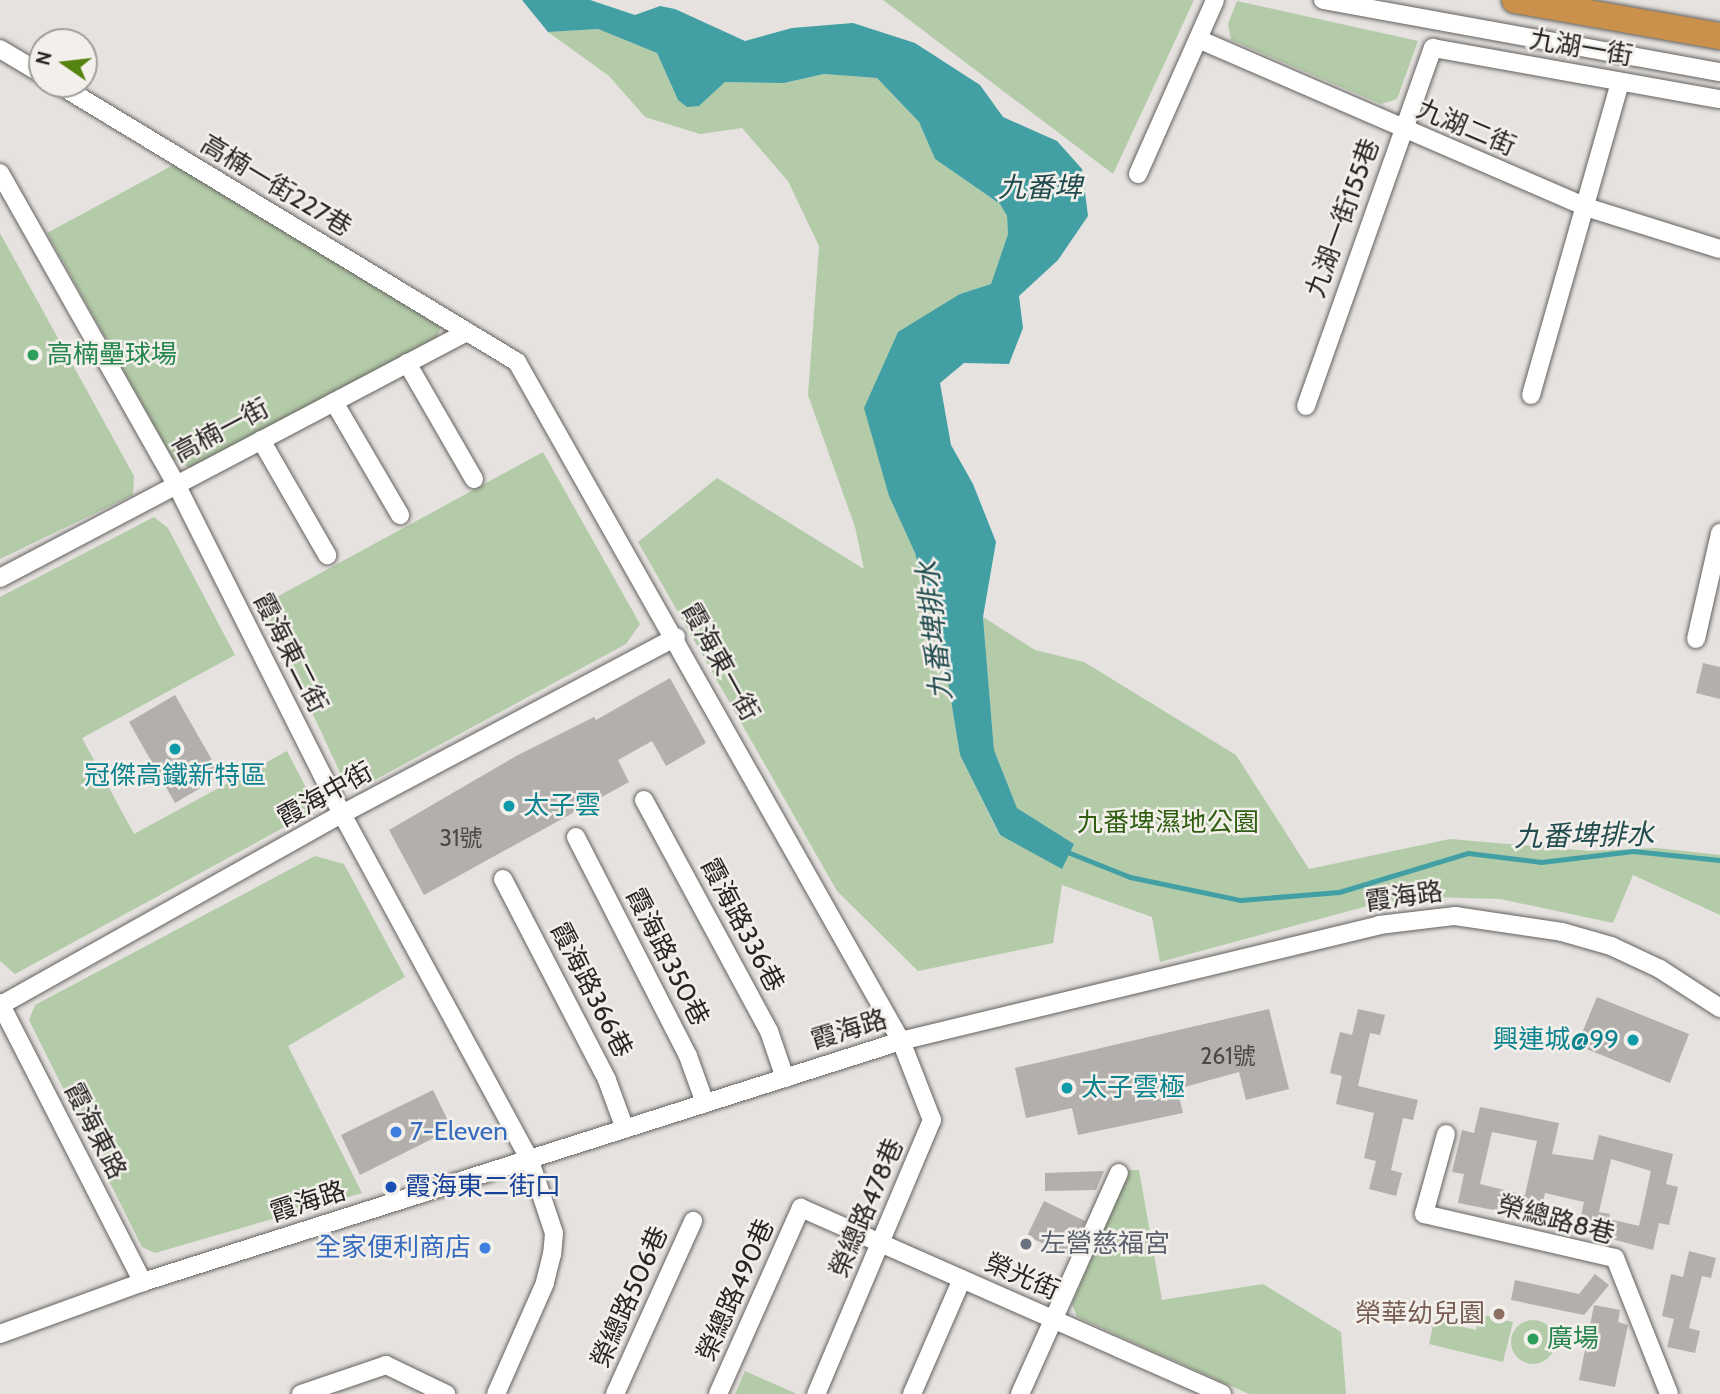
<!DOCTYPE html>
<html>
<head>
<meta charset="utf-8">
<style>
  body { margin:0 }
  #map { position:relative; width:1720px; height:1394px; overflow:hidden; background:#e5e2df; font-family:Cabin,"Noto Sans TC",sans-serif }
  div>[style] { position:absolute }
  .green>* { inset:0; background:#b3cba8 }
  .round { border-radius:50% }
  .water>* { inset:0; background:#42a0a5 }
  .stream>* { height:5px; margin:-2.5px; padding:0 2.5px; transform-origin:2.5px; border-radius:2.5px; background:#42a0a5 }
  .building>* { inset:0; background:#b2afac }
  .roads { filter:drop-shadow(0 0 2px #64615f) drop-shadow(0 0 2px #64615f) }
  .minor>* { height:18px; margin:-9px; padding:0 9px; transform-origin:9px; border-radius:9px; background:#fff }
  .highway>* { height:26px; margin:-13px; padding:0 13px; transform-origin:13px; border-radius:13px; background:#c9914c }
  .dots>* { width:19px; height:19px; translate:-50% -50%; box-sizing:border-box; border:4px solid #f3f0ec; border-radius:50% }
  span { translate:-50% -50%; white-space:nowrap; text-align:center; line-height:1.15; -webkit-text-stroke:5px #f3f0ec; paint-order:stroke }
  .number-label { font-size:23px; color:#4a4847 }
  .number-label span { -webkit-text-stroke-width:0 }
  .street-label { font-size:26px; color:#272625 }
  .leisure-label { font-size:26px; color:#27864d }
  .left { translate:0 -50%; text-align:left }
  .culture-label { font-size:26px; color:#0d838f }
  .right { translate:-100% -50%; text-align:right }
  .park-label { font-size:26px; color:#2f5e10 }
  .shop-label { font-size:26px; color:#366cbe }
  .transit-label { font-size:26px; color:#164399 }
  .worship-label { font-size:26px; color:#5b616d }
  .education-label { font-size:26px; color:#785e54 }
  .water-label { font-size:28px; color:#224c4e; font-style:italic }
  .north { position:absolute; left:28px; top:28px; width:70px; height:70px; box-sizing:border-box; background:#f3f0ec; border:2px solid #a19f9c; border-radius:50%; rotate:284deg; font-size:19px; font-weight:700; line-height:28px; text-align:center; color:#272625 }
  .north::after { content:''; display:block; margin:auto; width:24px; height:32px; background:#558312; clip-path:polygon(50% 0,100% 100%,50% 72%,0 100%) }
</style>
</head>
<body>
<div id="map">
  <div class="green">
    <i style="clip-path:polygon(883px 0,1194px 0,1113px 174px)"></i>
    <i style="clip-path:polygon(1237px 1px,1418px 41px,1397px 99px,1381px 104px,1231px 40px,1228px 24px)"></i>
    <i style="clip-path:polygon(598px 29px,657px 53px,678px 100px,699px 106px,725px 82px,784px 83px,824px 74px,877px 78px,919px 122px,935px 159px,1000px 204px,1007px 216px,1008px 234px,991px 284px,960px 294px,889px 496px,915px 553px,946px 670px,960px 755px,1000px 836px,1074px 844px,1017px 808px,994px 750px,983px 617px,1035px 650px,1084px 662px,1236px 755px,1309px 869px,1450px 839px,1590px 851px,1656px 848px,1720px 855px,1720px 915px,1633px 875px,1613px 923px,1500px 899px,1429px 897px,1375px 904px,1160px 962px,1152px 917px,1062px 885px,1053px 943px,918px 971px,837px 891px,638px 542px,717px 478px,864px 569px,855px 527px,808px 395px,819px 246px,788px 181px,742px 128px,700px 134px,645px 117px,609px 76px,548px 32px)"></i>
    <i style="clip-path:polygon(175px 164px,441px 327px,437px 337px,192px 469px,173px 459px,47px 233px)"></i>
    <i style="clip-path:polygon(0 233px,134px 476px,133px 495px,0 559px)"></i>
    <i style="clip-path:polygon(543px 452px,640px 624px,626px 644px,358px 789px,344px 781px,262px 605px)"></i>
    <i style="clip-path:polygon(154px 517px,168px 528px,235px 655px,82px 738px,134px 834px,287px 751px,313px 801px,305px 816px,15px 974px,0 961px,0 597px)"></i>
    <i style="clip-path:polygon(315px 856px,344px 864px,405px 977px,288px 1046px,362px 1193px,155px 1253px,142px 1247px,29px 1020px,35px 1005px)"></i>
    <i style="clip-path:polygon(1129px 1170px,1139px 1170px,1162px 1300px,1263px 1284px,1341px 1332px,1346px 1394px,1249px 1394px,1077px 1317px,1072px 1304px)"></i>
    <i style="clip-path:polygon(1480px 1314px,1513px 1322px,1503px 1362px,1429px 1344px,1434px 1320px,1476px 1330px)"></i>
    <i class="round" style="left:1511px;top:1320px;width:44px;height:44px"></i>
    <i style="clip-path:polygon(745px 1371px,797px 1394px,735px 1394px)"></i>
  </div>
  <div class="water">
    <i style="clip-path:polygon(522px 0,590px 0,635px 15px,660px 6px,675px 9px,745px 41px,792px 28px,853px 23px,915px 43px,980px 85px,1003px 117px,1057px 141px,1082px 169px,1088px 216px,1058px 260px,1019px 296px,1023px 328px,1009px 364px,964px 363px,940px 383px,951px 445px,973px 484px,996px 542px,983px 617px,994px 750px,1017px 808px,1074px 844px,1062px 869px,1000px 835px,960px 755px,946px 670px,915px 553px,889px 496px,864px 408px,898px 332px,960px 294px,991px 284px,1008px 234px,1007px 216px,1000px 204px,935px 159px,919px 122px,877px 78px,824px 74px,784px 83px,725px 82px,699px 106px,687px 107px,678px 100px,657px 53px,598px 29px,548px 32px)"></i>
  </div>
  <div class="stream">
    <i style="left:1065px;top:851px;width:70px;rotate:21.8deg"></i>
    <i style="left:1130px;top:877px;width:112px;rotate:11.8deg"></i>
    <i style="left:1240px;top:900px;width:99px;rotate:-4.6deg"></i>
    <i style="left:1339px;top:892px;width:135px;rotate:-16.8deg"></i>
    <i style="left:1468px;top:853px;width:74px;rotate:7deg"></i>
    <i style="left:1541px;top:862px;width:93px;rotate:-6.8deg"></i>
    <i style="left:1633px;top:851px;width:87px;rotate:5.9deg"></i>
  </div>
  <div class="building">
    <i style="clip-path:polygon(1703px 663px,1720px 667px,1720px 699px,1696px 693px)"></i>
    <i style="clip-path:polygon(670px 678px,706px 743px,666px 766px,652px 741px,618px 760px,629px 782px,424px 895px,389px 830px,518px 755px,594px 717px,596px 720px)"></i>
    <i style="clip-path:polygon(175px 695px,221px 776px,175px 803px,129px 722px)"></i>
    <i style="clip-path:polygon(1597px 997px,1689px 1034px,1670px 1083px,1577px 1045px)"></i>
    <i style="clip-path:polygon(1269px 1009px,1289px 1089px,1246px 1100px,1239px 1072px,1177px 1089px,1183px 1113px,1078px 1135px,1072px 1108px,1026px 1118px,1015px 1068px)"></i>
    <i style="clip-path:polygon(1358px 1009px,1385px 1015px,1380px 1035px,1370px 1033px,1358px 1086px,1418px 1100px,1413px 1120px,1403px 1118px,1391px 1170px,1402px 1173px,1396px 1196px,1369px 1189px,1376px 1161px,1364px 1158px,1374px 1113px,1336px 1104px,1342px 1076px,1330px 1073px,1340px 1032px,1352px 1035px)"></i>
    <i style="clip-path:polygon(433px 1090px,452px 1129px,360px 1175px,341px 1135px)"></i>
    <i style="clip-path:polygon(evenodd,1480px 1107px,1559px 1123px,1552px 1154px,1593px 1160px,1599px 1135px,1673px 1154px,1666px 1184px,1678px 1187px,1669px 1225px,1659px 1223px,1653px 1250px,1578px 1230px,1584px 1202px,1545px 1193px,1539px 1219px,1458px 1203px,1464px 1174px,1452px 1172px,1462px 1130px,1474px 1133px,1480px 1107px,1492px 1132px,1537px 1141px,1525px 1195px,1480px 1184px,1492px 1132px,1480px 1107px,1611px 1159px,1651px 1171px,1639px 1226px,1609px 1219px,1610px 1214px,1599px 1212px,1611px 1159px)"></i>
    <i style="clip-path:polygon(1104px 1171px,1096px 1190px,1045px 1191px,1045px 1173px)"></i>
    <i style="clip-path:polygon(1044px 1201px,1085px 1221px,1070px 1256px,1027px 1236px)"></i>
    <i style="clip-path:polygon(1689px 1251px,1716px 1258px,1711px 1278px,1702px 1276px,1689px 1328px,1700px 1331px,1695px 1353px,1667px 1347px,1674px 1319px,1662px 1316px,1671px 1274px,1683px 1277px)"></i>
    <i style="clip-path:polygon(1595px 1274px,1609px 1285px,1584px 1315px,1511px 1300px,1515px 1280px,1579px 1294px)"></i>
    <i style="clip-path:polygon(1594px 1305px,1620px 1310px,1618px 1322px,1628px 1325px,1615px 1387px,1579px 1380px)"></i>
  </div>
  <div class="roads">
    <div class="minor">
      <i style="left:1323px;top:0;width:403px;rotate:10.3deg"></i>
      <i style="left:1198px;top:39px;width:423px;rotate:23.4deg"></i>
      <i style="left:1586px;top:207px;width:140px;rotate:17.4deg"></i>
      <i style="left:0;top:49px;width:49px;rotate:30.8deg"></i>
      <i style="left:58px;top:84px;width:537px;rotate:31.2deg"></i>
      <i style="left:517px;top:362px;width:780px;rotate:60.51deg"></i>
      <i style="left:901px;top:1041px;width:85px;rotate:68.6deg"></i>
      <i style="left:932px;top:1120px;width:298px;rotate:112.9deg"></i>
      <i style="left:0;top:173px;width:357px;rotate:60.5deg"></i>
      <i style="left:176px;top:484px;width:369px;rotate:63.3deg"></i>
      <i style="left:342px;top:814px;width:392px;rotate:61.5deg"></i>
      <i style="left:529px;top:1158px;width:79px;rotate:71.6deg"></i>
      <i style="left:554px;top:1233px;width:21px;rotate:95deg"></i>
      <i style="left:552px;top:1254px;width:30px;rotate:104deg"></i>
      <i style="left:545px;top:1283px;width:121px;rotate:113.8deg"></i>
      <i style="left:1138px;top:174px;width:190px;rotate:-66.1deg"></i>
      <i style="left:407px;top:363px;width:134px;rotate:60deg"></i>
      <i style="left:1531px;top:395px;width:325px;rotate:-74.1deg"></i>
      <i style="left:334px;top:402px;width:131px;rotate:59.7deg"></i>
      <i style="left:1306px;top:406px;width:380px;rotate:-70.5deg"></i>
      <i style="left:1433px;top:48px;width:291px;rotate:10.1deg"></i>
      <i style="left:261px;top:440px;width:133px;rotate:60.1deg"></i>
      <i style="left:0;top:578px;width:528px;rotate:-27.78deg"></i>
      <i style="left:1696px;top:639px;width:109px;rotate:-77.2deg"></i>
      <i style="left:644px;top:800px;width:263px;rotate:61.6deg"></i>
      <i style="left:769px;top:1031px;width:50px;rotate:71.2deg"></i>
      <i style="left:576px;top:837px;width:246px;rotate:62.9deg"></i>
      <i style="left:688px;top:1056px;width:50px;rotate:70.1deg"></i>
      <i style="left:503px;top:879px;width:226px;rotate:62.6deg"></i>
      <i style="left:607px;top:1080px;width:52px;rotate:69.8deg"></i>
      <i style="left:0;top:1003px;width:314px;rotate:62.9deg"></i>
      <i style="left:1px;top:1005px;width:391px;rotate:-29.3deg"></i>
      <i style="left:342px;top:814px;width:378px;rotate:-27.9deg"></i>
      <i style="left:1446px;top:1134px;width:83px;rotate:105.4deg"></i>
      <i style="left:1424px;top:1214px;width:196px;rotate:13deg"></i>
      <i style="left:1615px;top:1258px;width:146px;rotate:68.3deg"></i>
      <i style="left:0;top:1334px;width:152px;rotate:-20deg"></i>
      <i style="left:143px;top:1282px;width:795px;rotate:-17.64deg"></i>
      <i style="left:901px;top:1041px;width:492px;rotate:-13.6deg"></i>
      <i style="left:1379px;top:925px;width:77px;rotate:-6.8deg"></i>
      <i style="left:1455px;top:916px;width:108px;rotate:8.5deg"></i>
      <i style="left:1562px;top:932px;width:51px;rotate:15.9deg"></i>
      <i style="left:1611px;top:946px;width:54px;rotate:25.1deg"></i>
      <i style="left:1660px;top:969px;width:72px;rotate:33deg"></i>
      <i style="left:301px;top:1394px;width:90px;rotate:-18.8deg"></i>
      <i style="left:386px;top:1365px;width:67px;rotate:25.8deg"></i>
      <i style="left:615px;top:1394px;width:190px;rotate:-65.7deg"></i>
      <i style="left:718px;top:1394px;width:204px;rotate:-66deg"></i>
      <i style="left:801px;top:1208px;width:460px;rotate:23.8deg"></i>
      <i style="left:912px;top:1394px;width:125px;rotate:-66.5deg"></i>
      <i style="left:1020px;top:1394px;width:242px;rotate:-65.9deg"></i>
    </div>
    <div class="highway">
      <i style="left:1515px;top:0;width:208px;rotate:10deg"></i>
    </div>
  </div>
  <div class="dots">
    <i style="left:33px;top:355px;background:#2e9e5b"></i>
    <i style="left:175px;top:749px;background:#0f9aa8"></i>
    <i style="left:509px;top:806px;background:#0f9aa8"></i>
    <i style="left:1633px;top:1040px;background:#0f9aa8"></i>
    <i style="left:1067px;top:1088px;background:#0f9aa8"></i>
    <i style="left:396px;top:1132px;background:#3f7fe0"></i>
    <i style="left:391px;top:1187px;background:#1a4fb4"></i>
    <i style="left:1026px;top:1244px;background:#6b7280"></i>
    <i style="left:485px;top:1248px;background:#3f7fe0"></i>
    <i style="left:1499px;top:1314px;background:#8d6e63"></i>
    <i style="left:1533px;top:1339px;background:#2e9e5b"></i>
  </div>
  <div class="number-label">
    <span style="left:461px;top:838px">31號</span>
    <span style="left:1228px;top:1056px">261號</span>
  </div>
  <div class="street-label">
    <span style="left:1581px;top:48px;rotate:10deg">九湖一街</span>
    <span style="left:1466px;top:128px;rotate:23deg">九湖二街</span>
    <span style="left:276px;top:186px;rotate:31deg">高楠一街227巷</span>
    <span style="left:1343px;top:218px;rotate:-70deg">九湖一街155巷</span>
    <span style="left:221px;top:431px;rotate:-28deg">高楠一街</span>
    <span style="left:290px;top:653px;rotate:63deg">霞海東二街</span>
    <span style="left:720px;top:662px;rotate:61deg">霞海東一街</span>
    <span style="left:325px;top:795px;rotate:-29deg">霞海中街</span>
    <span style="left:1404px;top:897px;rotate:-8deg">霞海路</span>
    <span style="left:742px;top:925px;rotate:62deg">霞海路336巷</span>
    <span style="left:667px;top:957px;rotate:63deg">霞海路350巷</span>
    <span style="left:591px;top:990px;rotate:63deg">霞海路366巷</span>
    <span style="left:849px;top:1030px;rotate:-17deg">霞海路</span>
    <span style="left:95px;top:1131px;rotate:63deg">霞海東路</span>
    <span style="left:308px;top:1202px;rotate:-18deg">霞海路</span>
    <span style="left:867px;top:1208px;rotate:-67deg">榮總路478巷</span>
    <span style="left:1556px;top:1220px;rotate:15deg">榮總路8巷</span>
    <span style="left:1022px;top:1277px;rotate:23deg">榮光街</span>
    <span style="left:736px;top:1290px;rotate:-66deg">榮總路490巷</span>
    <span style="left:630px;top:1297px;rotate:-66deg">榮總路506巷</span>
  </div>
  <div class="leisure-label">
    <span class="left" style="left:47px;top:355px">高楠壘球場</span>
    <span class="left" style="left:1547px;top:1339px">廣場</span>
  </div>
  <div class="culture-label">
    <span style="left:175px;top:776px">冠傑高鐵新特區</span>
    <span class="left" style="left:523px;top:806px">太子雲</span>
    <span class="right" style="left:1619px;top:1040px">興連城@99</span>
    <span class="left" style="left:1081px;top:1088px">太子雲極</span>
  </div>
  <div class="park-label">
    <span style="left:1168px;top:823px">九番埤濕地公園</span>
  </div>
  <div class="shop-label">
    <span class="left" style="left:410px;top:1132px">7-Eleven</span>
    <span class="right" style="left:471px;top:1248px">全家便利商店</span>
  </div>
  <div class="transit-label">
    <span class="left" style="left:405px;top:1187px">霞海東二街口</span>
  </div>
  <div class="worship-label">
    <span class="left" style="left:1040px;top:1244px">左營慈福宮</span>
  </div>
  <div class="education-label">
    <span class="right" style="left:1485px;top:1314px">榮華幼兒園</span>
  </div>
  <div class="water-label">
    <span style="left:1040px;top:187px">九番埤</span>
    <span style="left:934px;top:631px;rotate:-96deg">九番埤排水</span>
    <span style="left:1584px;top:835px;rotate:-1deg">九番埤排水</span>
  </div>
  <div class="north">N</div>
</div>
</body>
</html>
